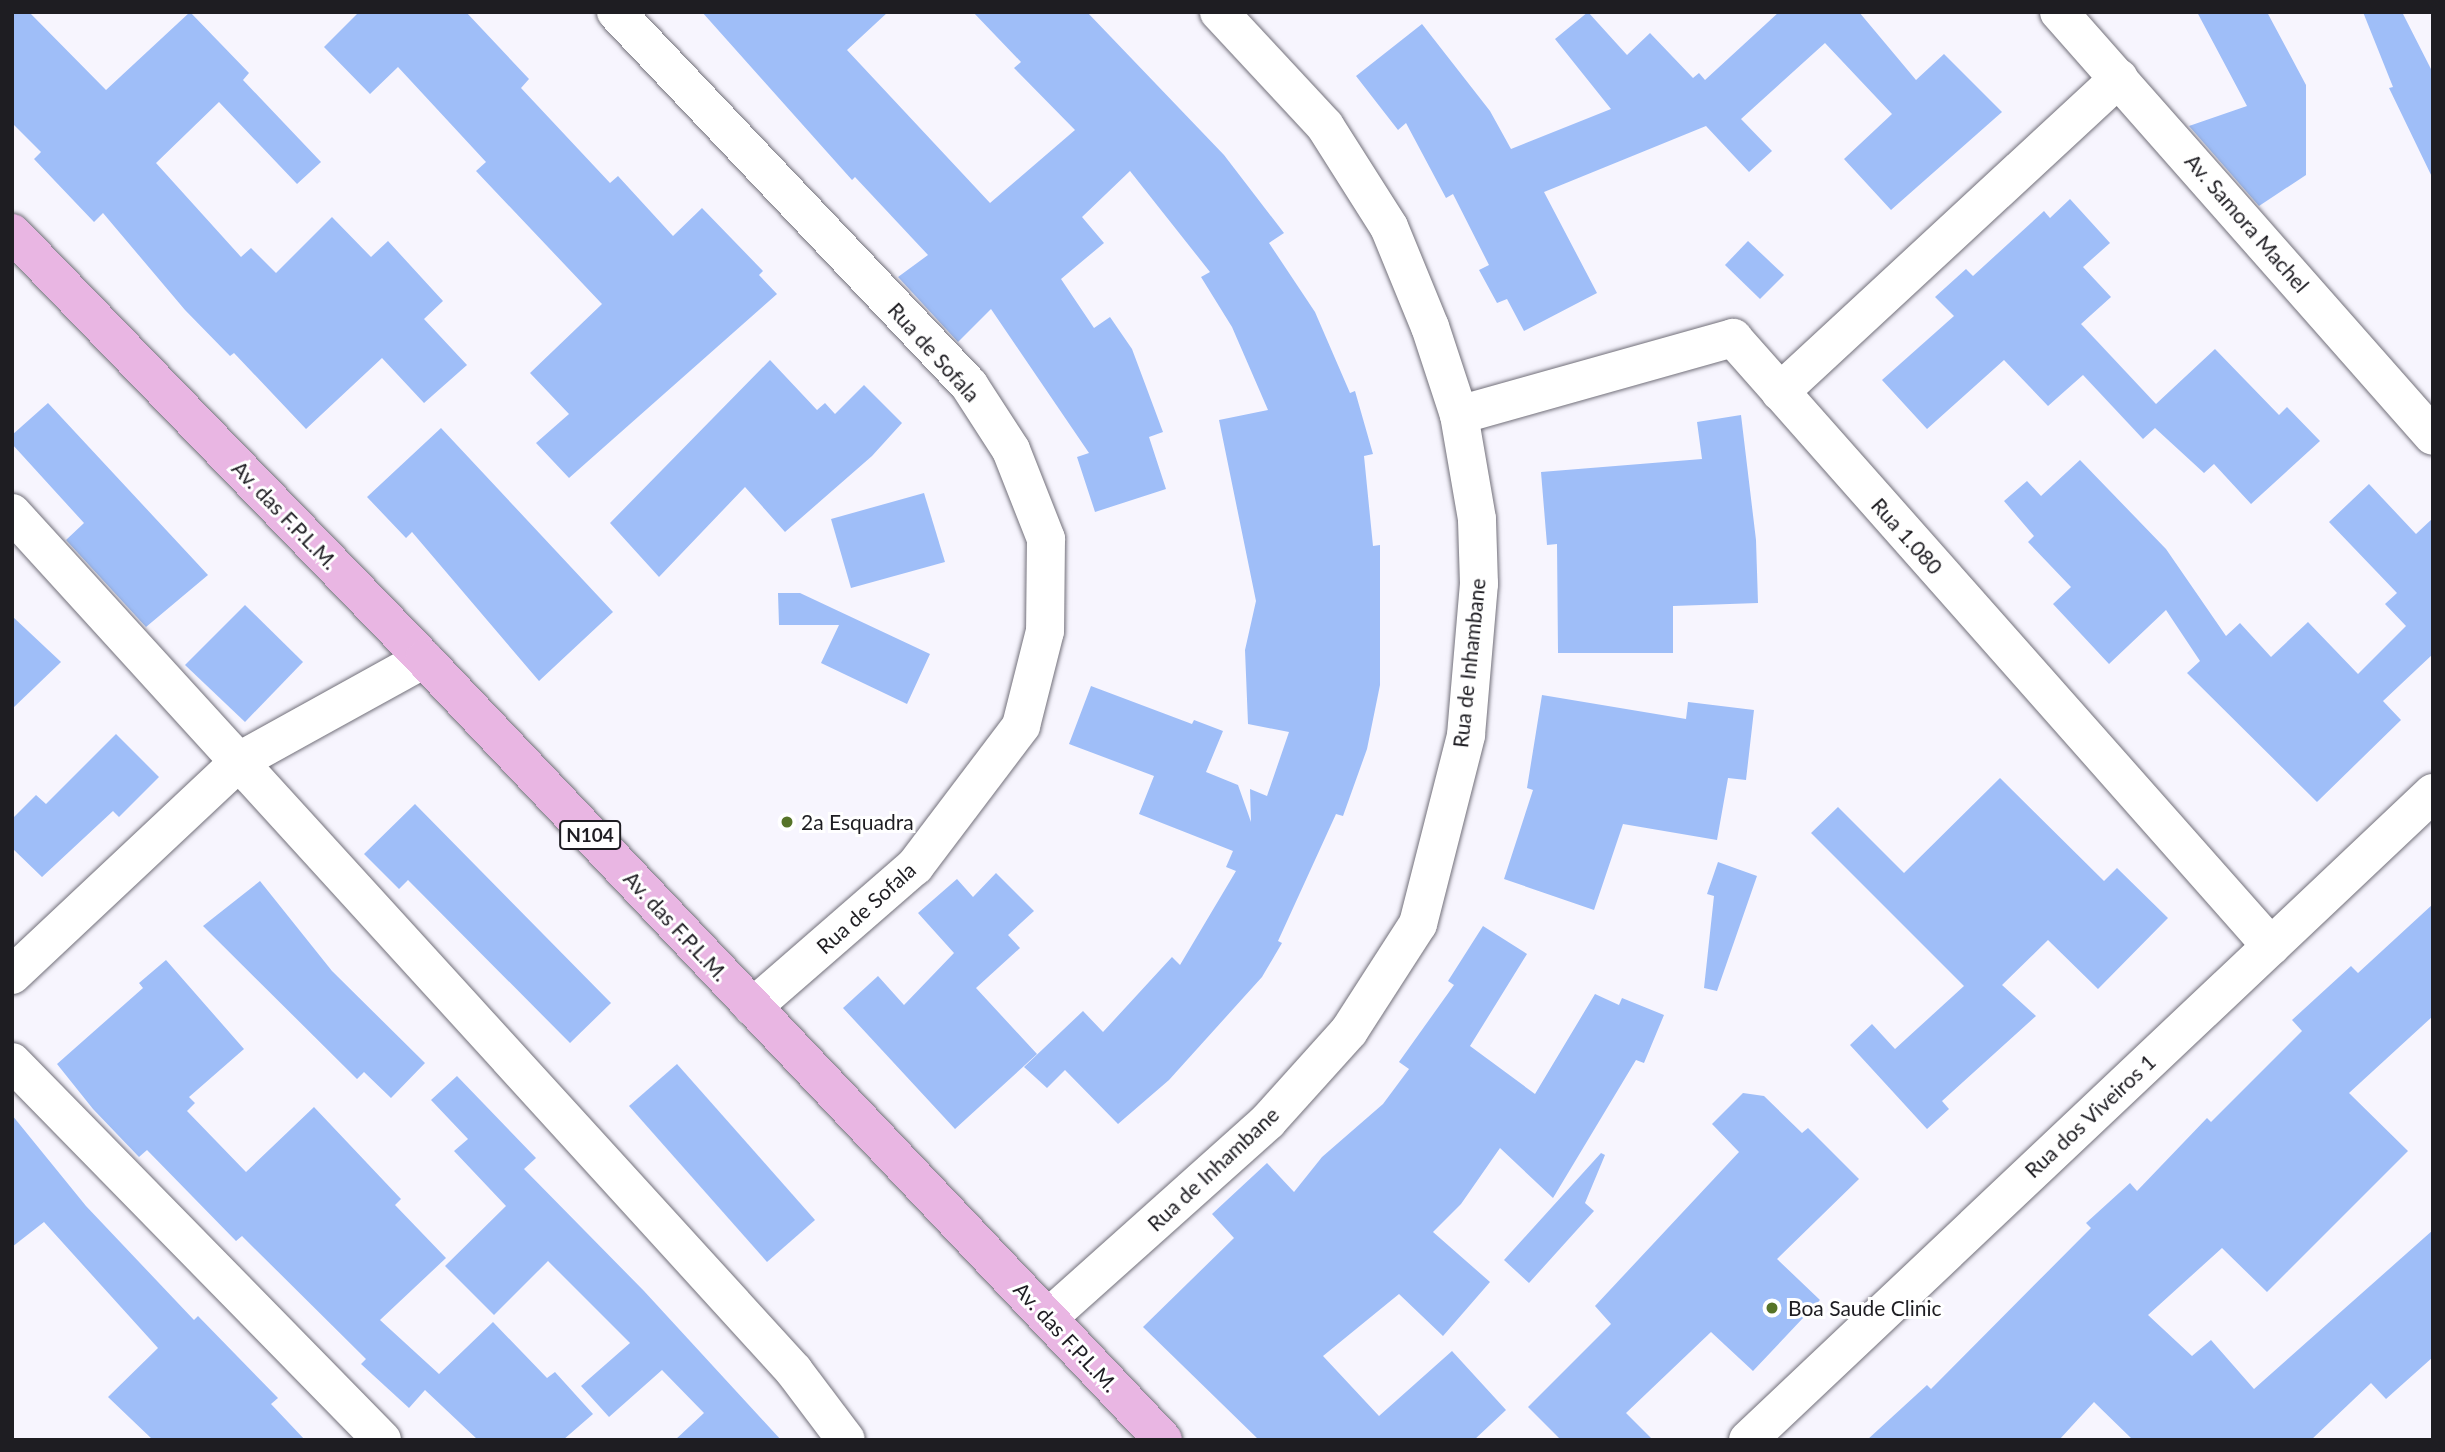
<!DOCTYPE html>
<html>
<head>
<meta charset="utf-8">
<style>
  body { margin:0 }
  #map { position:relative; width:2445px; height:1452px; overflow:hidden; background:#f7f5fe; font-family:Lato,sans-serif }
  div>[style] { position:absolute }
  .building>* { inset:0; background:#9fbef8 }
  .roads { filter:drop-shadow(0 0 2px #72707a) drop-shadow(0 0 2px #72707a) }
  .minor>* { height:38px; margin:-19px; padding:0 19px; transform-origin:19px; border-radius:19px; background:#fff }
  .major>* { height:38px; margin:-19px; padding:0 19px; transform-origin:19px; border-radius:19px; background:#e9b6e3 }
  .dots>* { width:19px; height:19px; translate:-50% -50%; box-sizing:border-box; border:4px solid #fff; border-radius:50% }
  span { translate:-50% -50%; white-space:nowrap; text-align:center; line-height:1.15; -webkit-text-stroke:6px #fff; paint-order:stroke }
  .shield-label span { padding:2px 5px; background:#fff; border:2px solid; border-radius:5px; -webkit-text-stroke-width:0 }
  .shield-label { font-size:19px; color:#1e1d22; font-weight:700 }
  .street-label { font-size:21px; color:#1e1d22 }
  .poi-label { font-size:21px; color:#1e1d22 }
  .left { translate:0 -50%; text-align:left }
  .frame { position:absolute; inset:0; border:14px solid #1e1d22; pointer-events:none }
</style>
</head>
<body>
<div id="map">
  <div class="building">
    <i style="clip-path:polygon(12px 12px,29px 12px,106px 90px,190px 12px,249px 73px,243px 80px,321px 162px,297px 184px,219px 102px,156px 163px,241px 257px,251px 248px,276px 273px,332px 217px,371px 257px,388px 241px,443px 301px,424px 319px,467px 365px,424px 403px,382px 358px,306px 429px,234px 353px,230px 356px,185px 310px,103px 213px,94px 222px,34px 159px,41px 152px,12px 123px)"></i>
    <i style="clip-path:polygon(359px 12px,466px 12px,529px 79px,521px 88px,610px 183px,618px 176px,673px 236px,702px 208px,763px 271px,759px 275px,777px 294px,569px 478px,536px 443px,569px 414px,530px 373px,602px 304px,476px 171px,486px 162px,398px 67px,370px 94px,324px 47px)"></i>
    <i style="clip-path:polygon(702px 12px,888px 12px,847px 50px,990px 203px,1075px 130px,1014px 68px,1021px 62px,973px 12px,1087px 12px,1224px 155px,1284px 233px,1269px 243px,1315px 312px,1350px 393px,1355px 391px,1373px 454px,1364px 456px,1373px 546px,1380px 545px,1380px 685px,1367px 749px,1343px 816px,1336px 814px,1278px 941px,1282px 943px,1262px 977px,1169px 1080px,1118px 1124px,1065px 1070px,1047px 1088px,1024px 1067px,1083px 1011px,1103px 1032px,1172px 957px,1180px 965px,1236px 871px,1226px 867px,1233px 851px,1139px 814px,1154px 776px,1069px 744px,1091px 686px,1192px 724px,1194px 720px,1223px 731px,1206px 772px,1238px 785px,1251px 822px,1250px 789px,1267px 796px,1289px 732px,1248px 724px,1245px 650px,1256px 601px,1219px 420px,1268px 410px,1232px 327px,1201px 277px,1210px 272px,1130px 171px,1082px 217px,1104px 243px,1061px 279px,1094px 328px,1110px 317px,1132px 349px,1163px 432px,1149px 437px,1166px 489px,1095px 512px,1077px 457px,1089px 453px,991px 309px,958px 342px,898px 277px,928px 255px,855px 177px,852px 180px)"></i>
    <i style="clip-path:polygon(1588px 12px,1627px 55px,1650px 33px,1693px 78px,1699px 73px,1705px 80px,1779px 12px,1859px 12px,1916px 80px,1944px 54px,2002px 112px,1891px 210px,1844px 159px,1892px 114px,1825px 43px,1741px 119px,1772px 151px,1749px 172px,1706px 126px,1544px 192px,1597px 293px,1524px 331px,1507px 299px,1497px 303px,1479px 270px,1489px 265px,1453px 194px,1446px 198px,1406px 123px,1398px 130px,1356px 76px,1422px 24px,1490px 111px,1511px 149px,1611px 109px,1555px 39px)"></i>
    <i style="clip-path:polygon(2197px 12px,2267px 12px,2306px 85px,2306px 175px,2259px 206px,2189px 126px,2247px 106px)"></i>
    <i style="clip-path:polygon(2363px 12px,2402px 12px,2433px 73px,2433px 179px,2389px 88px,2393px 87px)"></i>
    <i style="clip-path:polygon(2070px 199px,2110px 243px,2083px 267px,2111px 297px,2081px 324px,2156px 404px,2215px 349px,2279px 415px,2287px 407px,2320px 441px,2251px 504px,2214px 464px,2204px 473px,2155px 428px,2143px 439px,2083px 375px,2048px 406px,2004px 360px,1927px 429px,1882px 380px,1954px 316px,1935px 297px,1966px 269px,1973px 276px,2044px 211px,2050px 218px)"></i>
    <i style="clip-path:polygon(1748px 241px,1784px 275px,1760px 299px,1725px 265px)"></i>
    <i style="clip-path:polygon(770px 360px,817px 410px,825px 403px,835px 414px,864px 385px,902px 423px,872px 456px,785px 532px,745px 487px,659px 577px,610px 523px)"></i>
    <i style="clip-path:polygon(48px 403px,208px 575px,146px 627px,66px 540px,84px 523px,12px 444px,12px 435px)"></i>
    <i style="clip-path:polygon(1741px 415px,1756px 540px,1758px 603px,1673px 606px,1673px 653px,1558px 653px,1557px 544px,1547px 545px,1541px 472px,1702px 459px,1697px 422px)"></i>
    <i style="clip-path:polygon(441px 428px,613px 612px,539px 681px,412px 532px,406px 538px,367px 497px)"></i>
    <i style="clip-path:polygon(2080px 460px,2166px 549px,2226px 636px,2240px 623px,2271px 657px,2308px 622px,2358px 674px,2406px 626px,2385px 604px,2397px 593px,2329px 522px,2369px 484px,2416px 534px,2433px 518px,2433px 654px,2383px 701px,2401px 720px,2317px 802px,2187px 673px,2200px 661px,2166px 610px,2109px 664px,2053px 604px,2071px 587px,2028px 542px,2034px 536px,2004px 501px,2027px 481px,2041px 496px)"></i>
    <i style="clip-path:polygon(924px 493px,945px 562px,851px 588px,831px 519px)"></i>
    <i style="clip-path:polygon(778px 593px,800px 593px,930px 654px,907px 704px,821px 663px,839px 625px,779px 625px)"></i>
    <i style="clip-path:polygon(245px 605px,303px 662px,245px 722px,185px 665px)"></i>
    <i style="clip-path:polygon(12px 616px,61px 662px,12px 709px)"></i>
    <i style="clip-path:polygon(1542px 695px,1686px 719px,1688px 702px,1754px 710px,1746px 780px,1728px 778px,1717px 840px,1623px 824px,1594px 910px,1504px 879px,1533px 790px,1527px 788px)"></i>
    <i style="clip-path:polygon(116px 734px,159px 777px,119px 817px,113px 811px,42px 877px,12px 848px,12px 819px,36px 795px,46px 804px)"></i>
    <i style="clip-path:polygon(2000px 778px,2104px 881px,2117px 868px,2168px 918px,2098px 989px,2048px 940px,2002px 985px,2036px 1016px,1942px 1101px,1949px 1109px,1927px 1129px,1850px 1045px,1872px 1024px,1895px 1049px,1964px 986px,1811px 833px,1838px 807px,1904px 873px)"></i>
    <i style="clip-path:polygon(415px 804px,611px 1003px,570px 1043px,408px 880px,399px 889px,364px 854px)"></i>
    <i style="clip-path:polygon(1718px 862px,1757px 876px,1717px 991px,1704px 988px,1714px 896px,1707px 894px)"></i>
    <i style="clip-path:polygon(996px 873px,1034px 911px,1008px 935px,1020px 948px,976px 988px,1037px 1054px,955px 1129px,843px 1008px,878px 976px,904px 1005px,954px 953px,918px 913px,957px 879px,973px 897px)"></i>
    <i style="clip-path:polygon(260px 881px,332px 971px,425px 1063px,391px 1098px,364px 1072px,357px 1079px,203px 926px)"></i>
    <i style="clip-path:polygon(2433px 904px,2433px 1016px,2349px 1093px,2408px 1151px,2267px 1292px,2222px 1248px,2148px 1315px,2192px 1356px,2211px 1340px,2254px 1389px,2433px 1230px,2433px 1357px,2386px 1399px,2371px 1383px,2311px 1440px,2133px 1440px,2094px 1402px,2059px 1440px,1867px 1440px,1927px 1385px,1931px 1389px,2091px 1228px,2086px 1223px,2130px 1183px,2137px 1191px,2207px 1118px,2211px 1122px,2302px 1031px,2292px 1020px,2351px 966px,2358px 973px)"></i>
    <i style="clip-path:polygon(1483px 926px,1527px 954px,1470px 1046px,1535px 1094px,1595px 994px,1619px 1005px,1622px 998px,1664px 1015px,1644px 1063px,1636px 1060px,1553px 1198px,1500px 1148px,1461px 1204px,1433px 1232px,1490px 1282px,1443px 1336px,1399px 1294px,1323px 1356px,1379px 1416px,1452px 1351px,1506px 1410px,1474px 1440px,1259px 1440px,1143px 1327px,1234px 1238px,1212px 1214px,1267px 1163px,1294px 1192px,1322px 1157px,1383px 1104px,1409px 1069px,1399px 1062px,1454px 985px,1448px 981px)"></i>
    <i style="clip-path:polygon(166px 960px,244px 1049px,189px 1097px,195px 1103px,187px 1111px,246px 1172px,314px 1107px,401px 1199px,395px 1205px,446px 1258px,380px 1320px,439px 1374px,493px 1322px,547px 1378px,555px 1372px,593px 1414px,563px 1440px,478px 1440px,425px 1390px,409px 1408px,361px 1364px,366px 1359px,242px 1236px,236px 1241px,147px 1150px,139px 1157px,93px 1109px,57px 1064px,143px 988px,139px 983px)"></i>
    <i style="clip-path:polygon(677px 1064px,815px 1220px,767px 1262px,629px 1106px)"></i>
    <i style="clip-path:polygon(457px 1076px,536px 1158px,524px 1169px,644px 1291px,781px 1440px,675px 1440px,704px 1413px,662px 1370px,609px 1417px,581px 1386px,630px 1343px,548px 1261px,494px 1315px,445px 1266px,506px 1206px,454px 1151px,468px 1139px,431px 1100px)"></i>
    <i style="clip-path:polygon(1743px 1093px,1764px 1096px,1802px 1133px,1808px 1128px,1859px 1179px,1777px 1259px,1820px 1300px,1753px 1371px,1711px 1332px,1626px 1413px,1653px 1440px,1561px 1440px,1528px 1407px,1611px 1324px,1595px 1306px,1739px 1152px,1712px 1124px)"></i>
    <i style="clip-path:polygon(12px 1115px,86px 1206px,194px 1320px,198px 1316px,278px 1398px,271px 1404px,305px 1440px,153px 1440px,108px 1397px,158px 1348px,44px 1222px,12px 1247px)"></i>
    <i style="clip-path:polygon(1601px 1153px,1605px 1155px,1585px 1203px,1594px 1211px,1529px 1283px,1504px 1260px)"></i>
  </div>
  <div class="roads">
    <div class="minor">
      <i style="left:616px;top:12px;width:514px;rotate:46.58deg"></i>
      <i style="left:969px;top:385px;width:77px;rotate:57.1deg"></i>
      <i style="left:1011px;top:450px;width:96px;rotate:68.5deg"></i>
      <i style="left:1046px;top:539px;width:92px;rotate:90.6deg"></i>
      <i style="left:1045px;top:631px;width:98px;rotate:104.2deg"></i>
      <i style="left:1021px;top:726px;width:176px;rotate:127.1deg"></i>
      <i style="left:915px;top:866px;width:215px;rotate:139deg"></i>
      <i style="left:2059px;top:12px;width:565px;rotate:48.59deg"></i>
      <i style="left:1780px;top:392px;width:462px;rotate:-42.8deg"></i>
      <i style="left:1459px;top:415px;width:285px;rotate:-15.7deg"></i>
      <i style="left:1733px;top:338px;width:812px;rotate:48.5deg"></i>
      <i style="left:12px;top:513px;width:1161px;rotate:47.65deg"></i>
      <i style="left:794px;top:1371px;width:86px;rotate:53deg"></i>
      <i style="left:12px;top:975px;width:314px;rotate:-43.2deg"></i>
      <i style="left:241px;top:760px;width:209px;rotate:-28.9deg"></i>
      <i style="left:12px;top:1062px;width:529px;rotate:45.61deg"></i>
      <i style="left:1048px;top:1318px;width:295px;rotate:-41.8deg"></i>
      <i style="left:1268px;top:1121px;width:121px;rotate:-48deg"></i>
      <i style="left:1349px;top:1031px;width:127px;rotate:-57.2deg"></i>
      <i style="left:1418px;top:924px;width:195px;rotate:-75.7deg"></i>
      <i style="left:1466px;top:735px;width:152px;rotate:-85.1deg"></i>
      <i style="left:1479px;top:584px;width:65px;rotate:-91.8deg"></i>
      <i style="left:1477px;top:519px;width:106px;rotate:-99.8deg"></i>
      <i style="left:1459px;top:415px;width:93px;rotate:-108.2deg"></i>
      <i style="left:1430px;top:327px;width:108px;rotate:-112.3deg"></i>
      <i style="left:1389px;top:227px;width:120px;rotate:-122.4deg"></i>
      <i style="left:1325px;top:126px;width:156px;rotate:-132.9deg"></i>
      <i style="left:1748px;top:1440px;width:942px;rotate:-43.37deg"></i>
    </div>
    <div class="major">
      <i style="left:12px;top:233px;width:593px;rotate:45.96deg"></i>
      <i style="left:424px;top:659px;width:1075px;rotate:46.58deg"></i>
    </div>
  </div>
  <div class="dots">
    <i style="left:787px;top:822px;background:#567328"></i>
    <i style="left:1772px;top:1308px;background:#567328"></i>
  </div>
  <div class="shield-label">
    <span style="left:590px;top:835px">N104</span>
  </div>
  <div class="street-label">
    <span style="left:2247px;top:223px;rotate:49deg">Av. Samora Machel</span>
    <span style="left:934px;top:352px;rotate:48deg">Rua de Sofala</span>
    <span style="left:285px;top:515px;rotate:46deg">Av. das F.P.L.M.</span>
    <span style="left:1907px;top:536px;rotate:48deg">Rua 1.080</span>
    <span style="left:1469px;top:663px;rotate:-84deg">Rua de Inhambane</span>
    <span style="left:866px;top:908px;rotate:-42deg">Rua de Sofala</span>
    <span style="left:676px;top:926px;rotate:47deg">Av. das F.P.L.M.</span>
    <span style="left:2090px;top:1116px;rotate:-43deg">Rua dos Viveiros 1</span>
    <span style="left:1213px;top:1169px;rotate:-43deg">Rua de Inhambane</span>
    <span style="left:1066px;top:1337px;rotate:47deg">Av. das F.P.L.M.</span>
  </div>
  <div class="poi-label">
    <span class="left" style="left:801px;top:822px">2a Esquadra</span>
    <span class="left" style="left:1788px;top:1308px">Boa Saude Clinic</span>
  </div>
  <div class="frame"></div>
</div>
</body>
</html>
